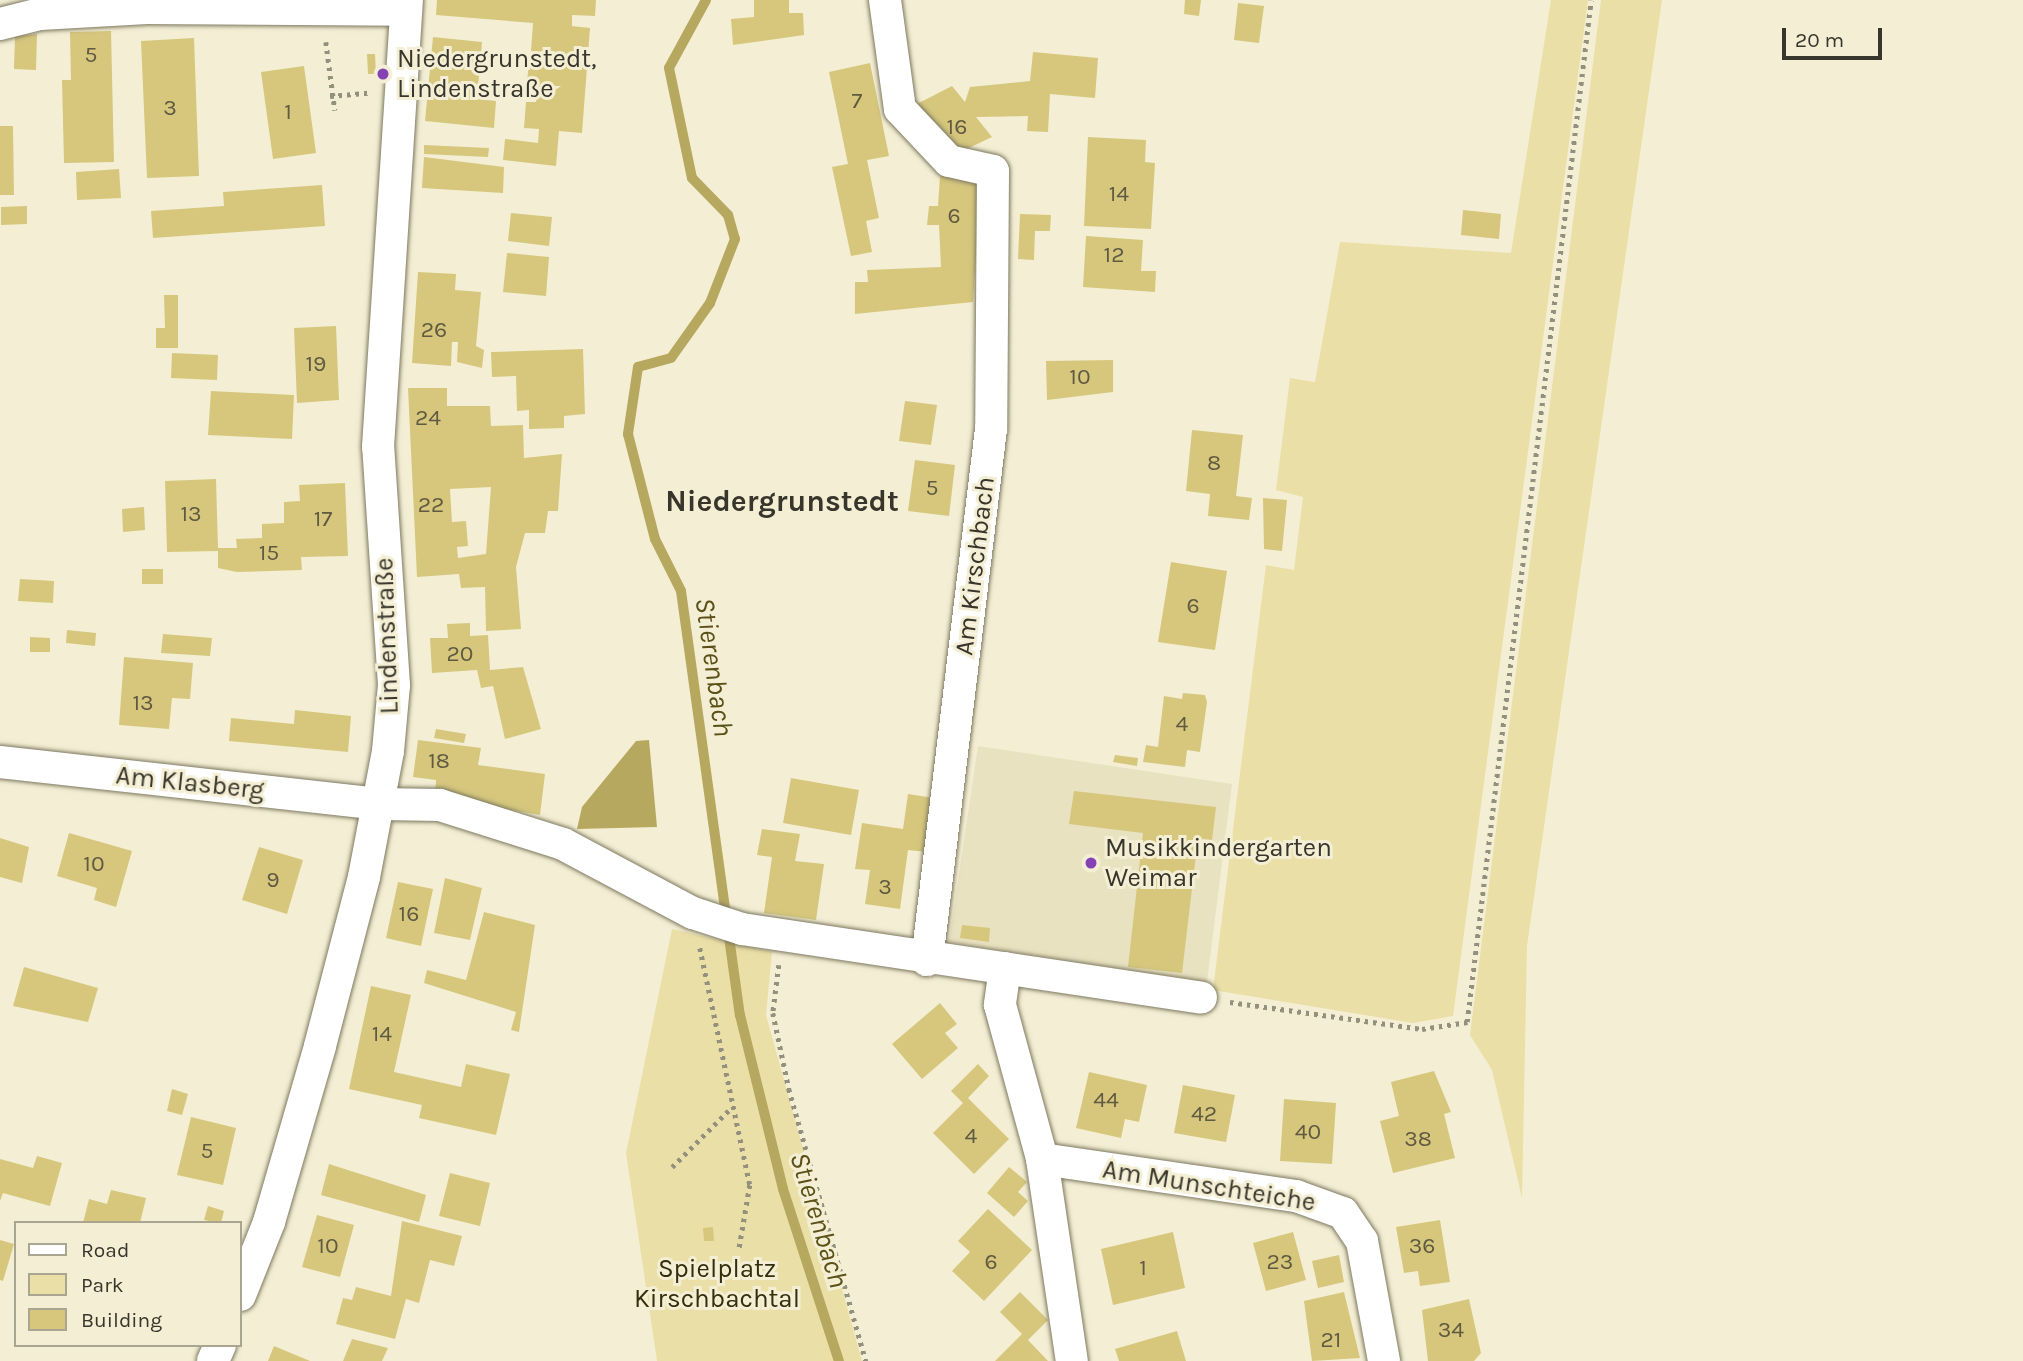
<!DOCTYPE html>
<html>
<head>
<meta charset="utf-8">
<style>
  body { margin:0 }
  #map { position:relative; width:2023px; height:1361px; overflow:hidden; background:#f4efd4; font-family:Karla,sans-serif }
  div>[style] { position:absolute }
  .built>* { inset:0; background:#e9e2c0 }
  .green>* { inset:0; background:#eadfa7 }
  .water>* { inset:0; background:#b7a85f }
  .stream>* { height:10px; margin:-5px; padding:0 5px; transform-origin:5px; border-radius:5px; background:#b7a85f }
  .building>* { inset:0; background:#d6c77d }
  .path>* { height:4.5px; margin-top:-2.25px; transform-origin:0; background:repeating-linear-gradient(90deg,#93907d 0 3.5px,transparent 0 8.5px) }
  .roads { filter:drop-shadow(0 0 2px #7d7860) drop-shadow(0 0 2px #7d7860) }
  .street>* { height:32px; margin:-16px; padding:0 16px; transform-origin:16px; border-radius:16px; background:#fff }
  .dots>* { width:19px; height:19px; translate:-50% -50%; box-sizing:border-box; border:4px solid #f4efd4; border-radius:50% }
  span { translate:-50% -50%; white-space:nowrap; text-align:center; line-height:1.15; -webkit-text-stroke:6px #f4efd4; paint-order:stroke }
  .number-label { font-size:23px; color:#605a40 }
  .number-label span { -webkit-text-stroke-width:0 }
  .poi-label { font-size:26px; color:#38362c }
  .left { translate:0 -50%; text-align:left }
  .street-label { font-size:26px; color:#38362c }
  .park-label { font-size:26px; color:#352e0d }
  .water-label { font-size:28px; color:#5b5018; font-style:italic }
  .quarter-label { font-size:30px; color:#38362c; font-weight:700 }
  .legend { position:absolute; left:14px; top:1221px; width:228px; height:126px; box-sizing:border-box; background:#f4efd4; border:2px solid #a9a591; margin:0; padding:9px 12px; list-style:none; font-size:21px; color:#38362c }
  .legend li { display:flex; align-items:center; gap:14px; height:35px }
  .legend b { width:35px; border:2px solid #a9a591 }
  .scale { position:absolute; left:1782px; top:28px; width:100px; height:32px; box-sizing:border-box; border:4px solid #38362c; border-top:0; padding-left:9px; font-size:21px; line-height:24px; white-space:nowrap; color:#38362c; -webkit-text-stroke:5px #f4efd4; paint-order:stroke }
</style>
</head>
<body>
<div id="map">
  <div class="built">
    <i style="clip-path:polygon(978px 746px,1232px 784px,1207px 982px,949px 942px)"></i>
  </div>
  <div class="green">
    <i style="clip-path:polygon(1551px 0,1588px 0,1453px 1016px,1413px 1023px,1213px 990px,1266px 565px,1294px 570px,1303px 497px,1276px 490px,1290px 378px,1315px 382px,1340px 242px,1511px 253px)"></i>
    <i style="clip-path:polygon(1601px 0,1662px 0,1527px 946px,1522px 1198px,1492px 1070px,1470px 1035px)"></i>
    <i style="clip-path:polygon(672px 929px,772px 952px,766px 1015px,862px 1361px,657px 1361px,626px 1153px)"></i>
  </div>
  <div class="water">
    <i style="clip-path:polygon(649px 740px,657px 827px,577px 829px,582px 807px,636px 741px)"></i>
  </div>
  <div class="stream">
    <i style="left:706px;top:0;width:77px;rotate:118.6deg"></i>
    <i style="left:669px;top:68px;width:112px;rotate:78.2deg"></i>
    <i style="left:692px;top:178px;width:52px;rotate:45.8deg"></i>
    <i style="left:728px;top:215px;width:25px;rotate:74deg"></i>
    <i style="left:735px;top:239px;width:69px;rotate:111.3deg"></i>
    <i style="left:710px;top:303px;width:67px;rotate:125.3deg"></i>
    <i style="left:671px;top:358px;width:34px;rotate:165deg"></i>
    <i style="left:638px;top:367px;width:68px;rotate:98.5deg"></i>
    <i style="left:628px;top:434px;width:108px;rotate:75.6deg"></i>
    <i style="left:655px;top:539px;width:58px;rotate:63.4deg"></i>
    <i style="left:681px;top:591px;width:428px;rotate:82.1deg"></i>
    <i style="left:740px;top:1015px;width:179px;rotate:76.1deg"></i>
    <i style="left:783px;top:1189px;width:181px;rotate:72deg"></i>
  </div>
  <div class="building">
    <i style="clip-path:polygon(437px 0,596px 0,595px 16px,572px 15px,572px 26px,590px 28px,582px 133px,559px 131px,556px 166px,503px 160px,505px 139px,538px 143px,539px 129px,524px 128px,526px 102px,536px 102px,537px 93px,526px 93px,529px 61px,541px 62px,542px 52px,531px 51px,533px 23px,436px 15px)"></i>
    <i style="clip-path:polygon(754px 0,789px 0,789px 13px,803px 13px,804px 35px,733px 45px,731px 19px,754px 17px)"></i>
    <i style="clip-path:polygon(1185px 0,1201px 0,1199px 16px,1184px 14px)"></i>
    <i style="clip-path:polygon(1238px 3px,1264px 6px,1259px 43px,1234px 40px)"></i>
    <i style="clip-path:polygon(111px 31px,114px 162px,64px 163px,62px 80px,71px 80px,70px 32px)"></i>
    <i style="clip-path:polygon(37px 34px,36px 70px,14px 69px,15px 36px)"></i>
    <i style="clip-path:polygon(433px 37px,482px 42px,477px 99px,496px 101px,494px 128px,425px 121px)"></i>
    <i style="clip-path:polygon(194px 38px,199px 176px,147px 178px,141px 41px)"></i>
    <i style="clip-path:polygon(1033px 52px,1098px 58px,1095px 98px,1050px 94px,1048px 132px,1027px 131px,1028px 116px,976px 117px,992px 137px,954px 155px,913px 106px,952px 86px,965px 102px,970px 87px,1030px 81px)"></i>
    <i style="clip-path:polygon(367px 54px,375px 54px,376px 74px,368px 74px)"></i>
    <i style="clip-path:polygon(870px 63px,889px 156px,867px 160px,879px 218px,866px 221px,872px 252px,851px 256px,832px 167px,848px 164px,829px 72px)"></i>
    <i style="clip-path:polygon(304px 66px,316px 153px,273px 159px,261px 72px)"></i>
    <i style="clip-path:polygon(0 126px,13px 126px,14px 195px,0 195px)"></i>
    <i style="clip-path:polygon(1088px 137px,1146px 140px,1145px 162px,1155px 163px,1151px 229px,1084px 226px)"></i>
    <i style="clip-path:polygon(424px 145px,489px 148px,488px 157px,424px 154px)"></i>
    <i style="clip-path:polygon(424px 157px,504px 167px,503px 193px,422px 188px)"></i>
    <i style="clip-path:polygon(119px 169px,121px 198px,77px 200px,76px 172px)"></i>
    <i style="clip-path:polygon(940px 176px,981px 178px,973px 302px,855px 314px,855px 282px,868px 282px,867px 270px,941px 267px,939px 225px,927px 225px,929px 206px,938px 206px)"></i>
    <i style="clip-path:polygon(322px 185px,325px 226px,153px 238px,151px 211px,224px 206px,223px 192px)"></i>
    <i style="clip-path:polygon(27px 206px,27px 224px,1px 225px,1px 207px)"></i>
    <i style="clip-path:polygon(1463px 210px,1501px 214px,1499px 239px,1461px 235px)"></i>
    <i style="clip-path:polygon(511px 213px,552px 217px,549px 246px,508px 241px)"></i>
    <i style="clip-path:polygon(1020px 214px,1051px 215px,1050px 231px,1035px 231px,1034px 260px,1018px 259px)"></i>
    <i style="clip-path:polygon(1086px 236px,1143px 240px,1141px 271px,1156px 271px,1155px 292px,1083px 287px)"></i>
    <i style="clip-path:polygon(507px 253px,549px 257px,546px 296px,503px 292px)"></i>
    <i style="clip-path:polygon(418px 272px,456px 274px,455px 290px,481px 292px,476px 346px,484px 350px,482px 368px,457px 362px,458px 342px,452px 342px,451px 366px,412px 363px)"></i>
    <i style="clip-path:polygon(164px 295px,178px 295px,178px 348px,156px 348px,156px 328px,165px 328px)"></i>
    <i style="clip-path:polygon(336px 326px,339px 400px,297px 403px,294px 328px)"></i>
    <i style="clip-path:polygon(583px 349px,585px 414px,564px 416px,564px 428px,529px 429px,529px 410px,517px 411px,516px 376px,492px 377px,491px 352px)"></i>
    <i style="clip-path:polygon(172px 353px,218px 355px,217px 380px,171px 378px)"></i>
    <i style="clip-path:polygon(1113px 360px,1113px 392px,1047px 400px,1046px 361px)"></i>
    <i style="clip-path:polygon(evenodd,408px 388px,447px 388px,447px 406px,490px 406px,491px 426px,523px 425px,524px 458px,562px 454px,558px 511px,548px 511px,545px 533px,525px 533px,516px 567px,521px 629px,486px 631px,485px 587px,461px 588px,459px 574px,417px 577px,408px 388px,491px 487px,486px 554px,458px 558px,457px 547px,468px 546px,466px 521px,452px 522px,450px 489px,491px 487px)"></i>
    <i style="clip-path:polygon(211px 391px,294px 395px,292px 439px,208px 435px)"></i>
    <i style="clip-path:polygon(905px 401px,937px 405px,931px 445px,899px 441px)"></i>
    <i style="clip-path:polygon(1192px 430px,1243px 435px,1236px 496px,1252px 498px,1249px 520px,1208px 516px,1210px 494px,1186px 491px)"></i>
    <i style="clip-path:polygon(915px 460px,955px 465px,949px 516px,908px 511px)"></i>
    <i style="clip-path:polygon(216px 479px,218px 548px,237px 548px,236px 539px,262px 538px,262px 524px,284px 523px,284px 502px,300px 501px,299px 485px,345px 483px,348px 556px,301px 557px,302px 570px,237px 572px,218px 568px,218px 551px,167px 552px,165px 481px)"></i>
    <i style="clip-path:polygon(1263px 498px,1287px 500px,1282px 551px,1264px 549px)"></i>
    <i style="clip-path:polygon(144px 507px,145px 530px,123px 532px,122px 509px)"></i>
    <i style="clip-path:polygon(1171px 562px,1227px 571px,1215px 650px,1158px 642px)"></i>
    <i style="clip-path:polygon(142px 569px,163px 569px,163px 584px,142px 584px)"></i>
    <i style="clip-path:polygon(20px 579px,54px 581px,53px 603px,18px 601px)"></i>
    <i style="clip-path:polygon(470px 623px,470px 636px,488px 635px,490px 670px,523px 667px,541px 729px,505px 739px,493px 686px,481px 688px,477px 670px,432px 673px,430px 638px,448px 638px,447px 624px)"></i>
    <i style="clip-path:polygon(67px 630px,96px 633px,95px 646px,66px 643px)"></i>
    <i style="clip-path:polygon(163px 634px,212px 638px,210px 656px,161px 653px)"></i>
    <i style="clip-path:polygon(30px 637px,50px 638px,50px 652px,30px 652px)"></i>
    <i style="clip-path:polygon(124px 657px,193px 663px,190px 699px,172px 698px,169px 729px,119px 725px)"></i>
    <i style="clip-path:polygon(1183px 693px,1205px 695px,1207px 702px,1200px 752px,1187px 750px,1185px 767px,1143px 762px,1146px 745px,1158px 747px,1164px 696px,1182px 699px)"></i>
    <i style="clip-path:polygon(295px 710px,351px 716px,348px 752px,229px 741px,231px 718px,294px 724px)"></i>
    <i style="clip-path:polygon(436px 729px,466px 734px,464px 743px,434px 738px)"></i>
    <i style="clip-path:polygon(418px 740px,481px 748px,478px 765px,545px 774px,540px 815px,435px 797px,436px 780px,413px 777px)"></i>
    <i style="clip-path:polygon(1115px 755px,1138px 758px,1137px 766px,1113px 762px)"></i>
    <i style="clip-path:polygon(791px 778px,859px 790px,851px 835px,783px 823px)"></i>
    <i style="clip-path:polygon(1074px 791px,1216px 807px,1212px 840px,1198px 838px,1182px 973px,1128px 967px,1143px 833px,1069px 824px)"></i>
    <i style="clip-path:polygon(908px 794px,934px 798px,927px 852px,908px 850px,900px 909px,865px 904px,870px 870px,855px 869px,862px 823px,903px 829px)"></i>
    <i style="clip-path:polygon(762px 829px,800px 834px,795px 861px,824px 864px,816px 920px,764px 913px,772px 857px,757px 855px)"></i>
    <i style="clip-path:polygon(69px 833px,132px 851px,116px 907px,94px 900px,97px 888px,57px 876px)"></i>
    <i style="clip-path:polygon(0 838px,29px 847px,22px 883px,0 877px)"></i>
    <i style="clip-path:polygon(259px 847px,303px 860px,287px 914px,242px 900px)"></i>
    <i style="clip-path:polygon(445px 878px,482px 888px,470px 940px,434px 933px)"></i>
    <i style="clip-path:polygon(398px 882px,433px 889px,421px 946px,386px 938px)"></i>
    <i style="clip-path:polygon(484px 912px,535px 925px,519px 1032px,511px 1030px,516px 1012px,424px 983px,427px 970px,466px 980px)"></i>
    <i style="clip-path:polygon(962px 925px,990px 928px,989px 942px,960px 938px)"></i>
    <i style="clip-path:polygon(24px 967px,98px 988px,88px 1022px,13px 1006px)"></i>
    <i style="clip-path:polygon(371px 986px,411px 995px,394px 1072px,461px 1087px,466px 1064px,510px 1074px,496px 1135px,419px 1118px,422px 1105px,349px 1089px)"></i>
    <i style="clip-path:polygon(940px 1003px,957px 1024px,945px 1033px,958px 1048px,922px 1079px,892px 1044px)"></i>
    <i style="clip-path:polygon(978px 1064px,989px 1076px,968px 1098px,1009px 1139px,974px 1174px,933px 1133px,963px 1103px,951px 1091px)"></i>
    <i style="clip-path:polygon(1434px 1071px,1451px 1112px,1444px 1114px,1455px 1158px,1393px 1173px,1380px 1121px,1399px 1116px,1391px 1082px)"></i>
    <i style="clip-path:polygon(1089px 1072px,1147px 1085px,1139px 1122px,1125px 1119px,1121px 1138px,1076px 1128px)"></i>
    <i style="clip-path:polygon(1183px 1085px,1235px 1095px,1226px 1142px,1174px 1133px)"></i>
    <i style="clip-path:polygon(172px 1089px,188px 1094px,182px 1115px,167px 1111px)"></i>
    <i style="clip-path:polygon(1284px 1099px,1336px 1103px,1332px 1164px,1280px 1161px)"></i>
    <i style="clip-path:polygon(191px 1117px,236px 1128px,223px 1185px,177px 1175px)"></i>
    <i style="clip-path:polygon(37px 1156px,62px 1163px,50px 1206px,3px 1193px,0 1201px,0 1159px,33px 1168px)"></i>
    <i style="clip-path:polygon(329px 1164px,426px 1195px,419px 1222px,321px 1195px)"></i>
    <i style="clip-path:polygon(1009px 1167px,1027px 1182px,1018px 1192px,1028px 1201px,1014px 1217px,987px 1193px)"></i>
    <i style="clip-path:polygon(450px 1173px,490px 1183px,480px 1226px,439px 1216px)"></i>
    <i style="clip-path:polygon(111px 1190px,146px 1198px,140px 1223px,83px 1223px,89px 1199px,107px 1204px)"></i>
    <i style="clip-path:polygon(208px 1206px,224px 1211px,221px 1223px,204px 1220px)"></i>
    <i style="clip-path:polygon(988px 1209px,1032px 1250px,984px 1301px,952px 1271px,970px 1252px,958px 1241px)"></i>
    <i style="clip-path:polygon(317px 1215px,354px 1225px,340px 1277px,302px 1267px)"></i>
    <i style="clip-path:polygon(1440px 1220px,1450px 1282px,1420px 1286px,1418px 1271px,1404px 1273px,1396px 1227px)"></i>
    <i style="clip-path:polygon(402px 1221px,462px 1236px,454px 1266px,430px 1260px,419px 1303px,406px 1299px,395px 1339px,336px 1324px,343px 1298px,352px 1300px,356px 1287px,391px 1296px)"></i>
    <i style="clip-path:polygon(713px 1227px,714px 1241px,704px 1241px,703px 1228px)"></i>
    <i style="clip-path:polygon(1173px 1232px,1185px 1288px,1113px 1305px,1101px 1249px)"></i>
    <i style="clip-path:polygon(1293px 1232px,1306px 1280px,1266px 1291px,1253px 1243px)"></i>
    <i style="clip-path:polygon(0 1240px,14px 1244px,3px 1281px,0 1280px)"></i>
    <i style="clip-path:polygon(1339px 1255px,1344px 1282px,1318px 1288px,1312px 1261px)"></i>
    <i style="clip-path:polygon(1020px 1292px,1048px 1320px,1028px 1340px,1048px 1361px,995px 1361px,1022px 1334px,1000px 1312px)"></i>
    <i style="clip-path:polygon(1344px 1292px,1360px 1358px,1312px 1361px,1304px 1301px)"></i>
    <i style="clip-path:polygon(1469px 1299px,1481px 1353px,1474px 1361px,1428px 1361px,1422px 1310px)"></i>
    <i style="clip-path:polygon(1177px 1331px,1186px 1361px,1119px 1361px,1115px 1349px)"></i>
    <i style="clip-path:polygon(352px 1339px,388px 1348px,382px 1361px,343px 1361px)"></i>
    <i style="clip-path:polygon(274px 1346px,310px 1361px,268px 1361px)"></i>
  </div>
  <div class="path">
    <i style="left:326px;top:42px;width:69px;rotate:82.5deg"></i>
    <i style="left:330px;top:96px;width:38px;rotate:-5deg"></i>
    <i style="left:700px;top:948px;width:242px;rotate:78.1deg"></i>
    <i style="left:750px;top:1185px;width:66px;rotate:99.6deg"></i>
    <i style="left:779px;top:965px;width:48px;rotate:97.1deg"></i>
    <i style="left:773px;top:1013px;width:78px;rotate:78.1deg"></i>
    <i style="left:789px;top:1089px;width:283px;rotate:74.2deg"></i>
    <i style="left:1230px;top:1002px;width:194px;rotate:8deg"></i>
    <i style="left:1422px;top:1029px;width:46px;rotate:-8.8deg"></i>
    <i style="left:1467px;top:1022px;width:1029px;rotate:-83.08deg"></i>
    <i style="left:672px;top:1167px;width:83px;rotate:-45deg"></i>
  </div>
  <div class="roads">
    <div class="street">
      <i style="left:885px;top:0;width:110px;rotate:82.2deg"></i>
      <i style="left:900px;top:109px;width:71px;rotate:46.7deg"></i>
      <i style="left:949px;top:161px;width:45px;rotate:12.8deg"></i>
      <i style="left:993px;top:171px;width:258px;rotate:90.4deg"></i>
      <i style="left:991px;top:429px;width:535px;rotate:96.87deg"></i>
      <i style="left:0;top:24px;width:41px;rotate:-14deg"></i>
      <i style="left:40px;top:14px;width:107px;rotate:-3.2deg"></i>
      <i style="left:147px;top:8px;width:258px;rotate:0.4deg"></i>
      <i style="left:0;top:762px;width:381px;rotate:6.3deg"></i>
      <i style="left:379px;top:804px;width:61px;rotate:0.9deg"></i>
      <i style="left:440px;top:805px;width:129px;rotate:17.6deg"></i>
      <i style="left:563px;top:844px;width:147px;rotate:28deg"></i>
      <i style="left:693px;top:913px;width:52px;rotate:18.1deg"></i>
      <i style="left:742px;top:929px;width:464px;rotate:8.5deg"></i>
      <i style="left:1005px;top:968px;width:37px;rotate:98deg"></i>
      <i style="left:1000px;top:1005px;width:160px;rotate:74.7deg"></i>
      <i style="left:1042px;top:1159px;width:204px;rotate:81.6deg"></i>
      <i style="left:1042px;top:1159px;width:257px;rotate:8.3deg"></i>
      <i style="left:1296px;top:1196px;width:50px;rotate:19.9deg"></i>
      <i style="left:1343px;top:1213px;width:34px;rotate:56deg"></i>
      <i style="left:1362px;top:1241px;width:122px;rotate:79.6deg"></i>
      <i style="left:240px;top:1295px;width:79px;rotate:-68.3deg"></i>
      <i style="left:269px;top:1222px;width:183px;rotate:-73.8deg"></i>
      <i style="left:320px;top:1046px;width:175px;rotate:-75.4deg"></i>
      <i style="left:364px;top:877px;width:128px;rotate:-79.2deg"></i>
      <i style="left:388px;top:751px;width:66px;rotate:-84.8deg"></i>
      <i style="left:394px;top:685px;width:239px;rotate:-93.8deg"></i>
      <i style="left:378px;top:447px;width:448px;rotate:-86.3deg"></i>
      <i style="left:213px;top:1361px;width:17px;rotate:-66deg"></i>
    </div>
  </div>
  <div class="dots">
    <i style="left:383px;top:74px;background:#8542b6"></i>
    <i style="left:1091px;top:863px;background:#8542b6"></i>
  </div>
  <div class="number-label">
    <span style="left:91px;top:55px">5</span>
    <span style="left:857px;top:101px">7</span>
    <span style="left:170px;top:108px">3</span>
    <span style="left:288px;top:112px">1</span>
    <span style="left:957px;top:127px">16</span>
    <span style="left:1119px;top:194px">14</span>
    <span style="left:954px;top:216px">6</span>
    <span style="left:1114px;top:255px">12</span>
    <span style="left:434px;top:330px">26</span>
    <span style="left:316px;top:364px">19</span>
    <span style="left:1080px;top:377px">10</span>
    <span style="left:428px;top:418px">24</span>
    <span style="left:1214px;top:463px">8</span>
    <span style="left:932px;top:488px">5</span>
    <span style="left:431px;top:505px">22</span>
    <span style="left:191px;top:514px">13</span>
    <span style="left:323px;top:519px">17</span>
    <span style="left:269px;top:553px">15</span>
    <span style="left:1193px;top:606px">6</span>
    <span style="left:460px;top:654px">20</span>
    <span style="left:143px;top:703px">13</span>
    <span style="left:1182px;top:724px">4</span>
    <span style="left:439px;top:761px">18</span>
    <span style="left:94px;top:864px">10</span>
    <span style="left:273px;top:880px">9</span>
    <span style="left:885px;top:887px">3</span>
    <span style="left:409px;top:914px">16</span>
    <span style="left:382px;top:1034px">14</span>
    <span style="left:1106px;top:1100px">44</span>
    <span style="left:1204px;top:1114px">42</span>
    <span style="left:1308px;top:1132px">40</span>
    <span style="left:971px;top:1136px">4</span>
    <span style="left:1418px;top:1139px">38</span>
    <span style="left:207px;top:1151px">5</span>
    <span style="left:328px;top:1246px">10</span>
    <span style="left:1422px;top:1246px">36</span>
    <span style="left:991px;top:1262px">6</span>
    <span style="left:1280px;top:1262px">23</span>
    <span style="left:1143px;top:1268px">1</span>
    <span style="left:1451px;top:1330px">34</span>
    <span style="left:1331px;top:1340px">21</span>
  </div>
  <div class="poi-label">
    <span class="left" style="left:397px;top:74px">Niedergrunstedt,<br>Lindenstraße</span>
    <span class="left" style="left:1105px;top:863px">Musikkindergarten<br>Weimar</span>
  </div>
  <div class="street-label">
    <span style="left:975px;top:566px;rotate:-83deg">Am Kirschbach</span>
    <span style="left:387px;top:636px;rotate:-92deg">Lindenstraße</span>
    <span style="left:190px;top:783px;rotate:6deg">Am Klasberg</span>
    <span style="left:1209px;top:1186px;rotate:9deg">Am Munschteiche</span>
  </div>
  <div class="park-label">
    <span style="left:717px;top:1284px">Spielplatz<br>Kirschbachtal</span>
  </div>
  <div class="water-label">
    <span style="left:714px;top:667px;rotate:82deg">Stierenbach</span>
    <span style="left:819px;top:1220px;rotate:73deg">Stierenbach</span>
  </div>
  <div class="quarter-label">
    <span style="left:782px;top:501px">Niedergrunstedt</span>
  </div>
  <ul class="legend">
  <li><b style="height:9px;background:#fff"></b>Road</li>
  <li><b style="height:19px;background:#eadfa7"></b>Park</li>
  <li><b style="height:19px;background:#d6c77d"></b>Building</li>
  </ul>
  <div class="scale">20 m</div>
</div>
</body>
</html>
